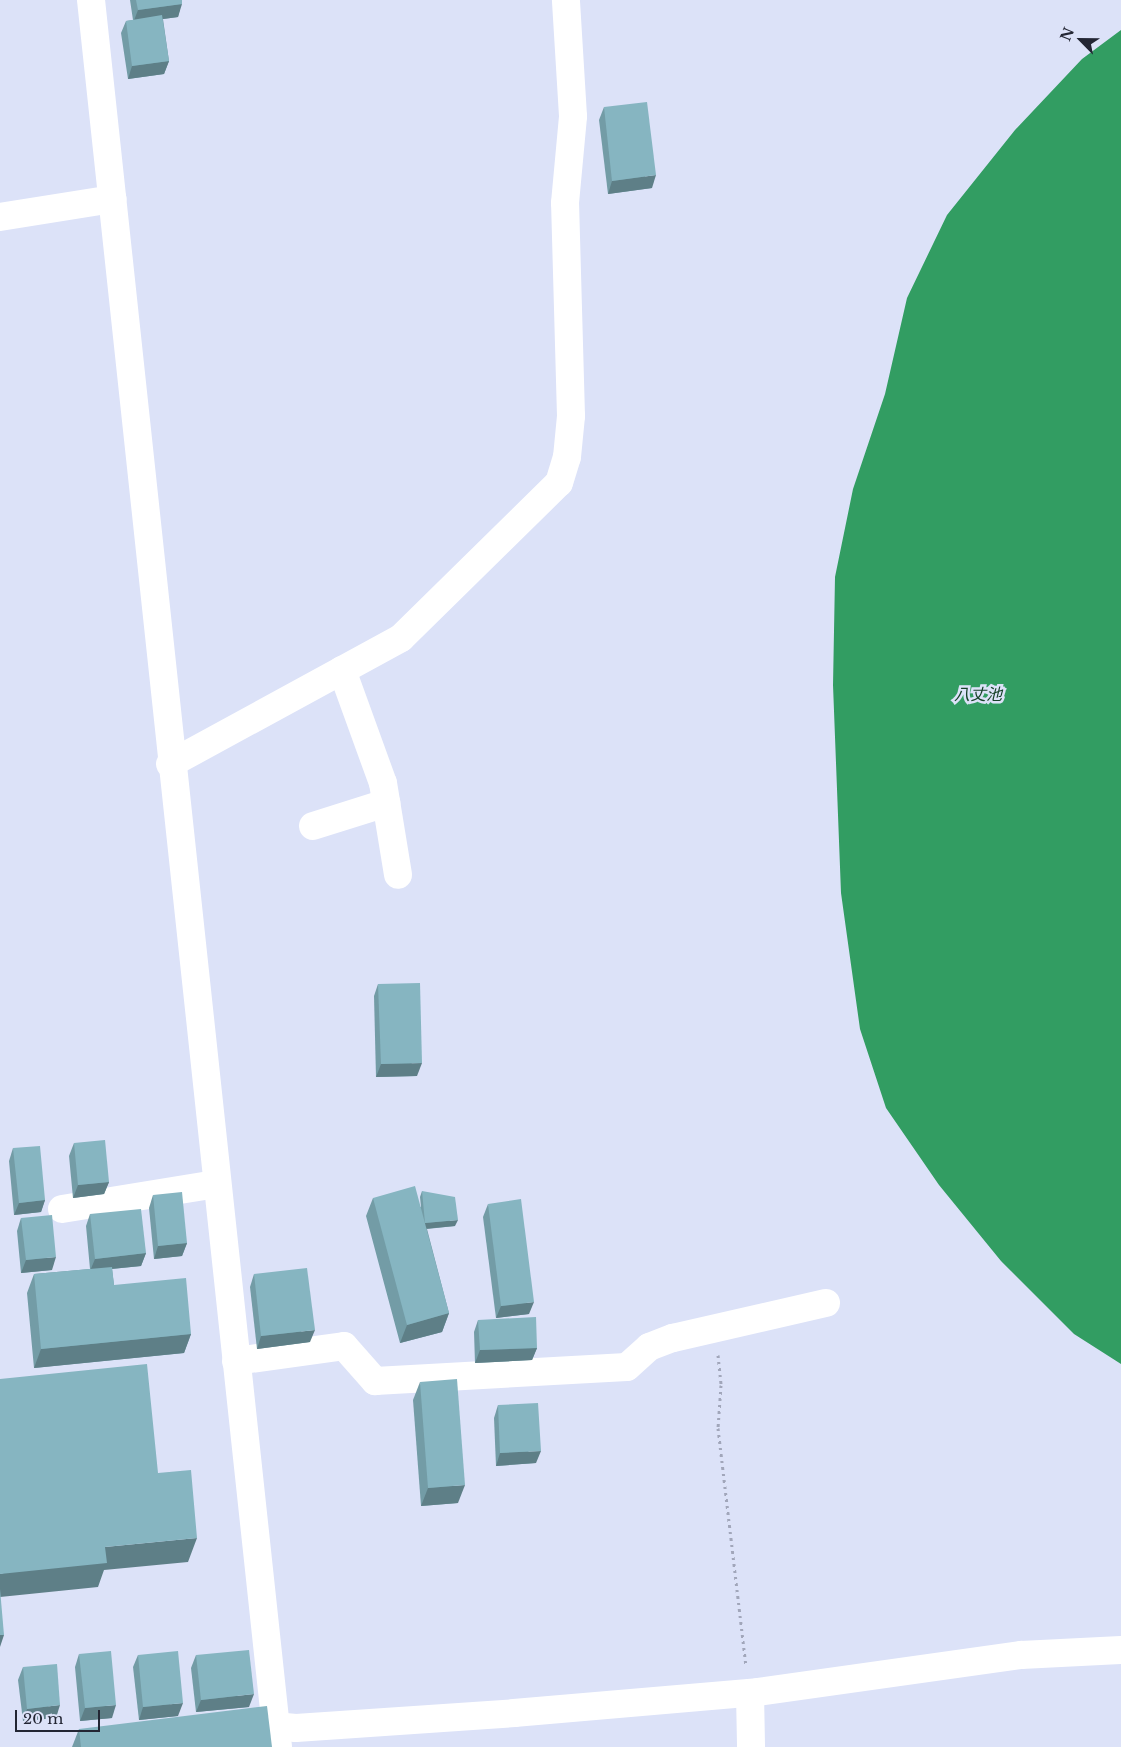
<!DOCTYPE html>
<html>
<head>
<meta charset="utf-8">
<style>
  body { margin:0 }
  #map { position:relative; width:1121px; height:1747px; overflow:hidden; background:#dce2f8; font-family:"Libre Baskerville","Noto Sans JP",serif }
  div>[style] { position:absolute }
  .water>* { inset:0; background:#329d62 }
  .path>* { height:3px; margin-top:-1.5px; transform-origin:0; background:repeating-linear-gradient(90deg,#a1a6ba 0 2.5px,transparent 0 6.5px) }
  .street>* { height:28px; margin:-14px; padding:0 14px; transform-origin:14px; border-radius:14px; background:#fff }
  .secondary>* { height:28px; margin:-14px; padding:0 14px; transform-origin:14px; border-radius:14px; background:#fff }
  .wall>* { inset:0; background:#739ca6 }
  .shaded-wall>* { inset:0; background:#5e7f87 }
  .building>* { inset:0; background:#86b5c1 }
  span { translate:-50% -50%; white-space:nowrap; text-align:center; line-height:1.15; -webkit-text-stroke:5px #dce2f8; paint-order:stroke }
  .water-label { font-size:16px; color:#164128; font-style:italic }
  .north { position:absolute; left:1056px; top:15px; width:50px; height:50px; -webkit-text-stroke:4px #dce2f8; paint-order:stroke; rotate:293deg; font-size:14px; font-weight:700; line-height:20px; text-align:center; color:#232634 }
  .north::after { content:''; display:block; margin:auto; width:18px; height:22px; background:#232634; clip-path:polygon(50% 0,100% 100%,50% 72%,0 100%) }
  .scale { position:absolute; left:15px; top:1710px; width:85px; height:22px; box-sizing:border-box; border:2px solid #232634; border-top:0; padding-left:6px; font-size:15px; line-height:18px; white-space:nowrap; color:#232634; -webkit-text-stroke:4px #dce2f8; paint-order:stroke }
</style>
</head>
<body>
<div id="map">
  <div class="water">
    <i style="clip-path:polygon(1121px 30px,1121px 1364px,1074px 1334px,1001px 1261px,939px 1185px,886px 1108px,860px 1029px,841px 893px,833px 685px,835px 577px,853px 489px,885px 394px,907px 298px,947px 215px,1015px 130px,1082px 59px)"></i>
  </div>
  <div class="path">
    <i style="left:718px;top:1355px;width:30px;rotate:84deg"></i>
    <i style="left:721px;top:1385px;width:43px;rotate:94deg"></i>
    <i style="left:718px;top:1428px;width:239px;rotate:83.3deg"></i>
  </div>
  <div class="street">
    <i style="left:0;top:217px;width:114px;rotate:-9.1deg"></i>
    <i style="left:342px;top:670px;width:120px;rotate:70.1deg"></i>
    <i style="left:383px;top:783px;width:93px;rotate:80.7deg"></i>
    <i style="left:170px;top:764px;width:263px;rotate:-28.6deg"></i>
    <i style="left:401px;top:638px;width:221px;rotate:-44.5deg"></i>
    <i style="left:559px;top:483px;width:27px;rotate:-73deg"></i>
    <i style="left:567px;top:457px;width:41px;rotate:-84.4deg"></i>
    <i style="left:571px;top:416px;width:213px;rotate:-91.6deg"></i>
    <i style="left:565px;top:203px;width:87px;rotate:-84.7deg"></i>
    <i style="left:573px;top:116px;width:116px;rotate:-93.5deg"></i>
    <i style="left:313px;top:826px;width:77px;rotate:-17.5deg"></i>
    <i style="left:62px;top:1209px;width:157px;rotate:-9.2deg"></i>
    <i style="left:236px;top:1361px;width:109px;rotate:-7.9deg"></i>
    <i style="left:344px;top:1346px;width:47px;rotate:48.5deg"></i>
    <i style="left:375px;top:1381px;width:252px;rotate:-3.2deg"></i>
    <i style="left:627px;top:1367px;width:30px;rotate:-42deg"></i>
    <i style="left:649px;top:1347px;width:26px;rotate:-21deg"></i>
    <i style="left:673px;top:1338px;width:157px;rotate:-12.9deg"></i>
    <i style="left:750px;top:1693px;width:54px;rotate:88.9deg"></i>
    <i style="left:253px;top:1724px;width:43px;rotate:5.3deg"></i>
    <i style="left:296px;top:1728px;width:219px;rotate:-3.9deg"></i>
    <i style="left:514px;top:1713px;width:244px;rotate:-4.9deg"></i>
    <i style="left:757px;top:1692px;width:267px;rotate:-8deg"></i>
    <i style="left:1021px;top:1655px;width:100px;rotate:-2.9deg"></i>
  </div>
  <div class="secondary">
    <i style="left:91px;top:0;width:1757px;rotate:83.89deg"></i>
  </div>
  <div class="wall">
    <i style="clip-path:polygon(130px 0,182px 0,178px 17px,163px 19px,169px 61px,164px 74px,128px 79px,121px 33px,126px 21px,133px 20px)"></i>
    <i style="clip-path:polygon(604px 107px,652px 188px,608px 194px,599px 120px)"></i>
    <i style="clip-path:polygon(378px 984px,417px 1076px,376px 1077px,374px 996px)"></i>
    <i style="clip-path:polygon(74px 1143px,109px 1182px,104px 1194px,73px 1198px,69px 1156px)"></i>
    <i style="clip-path:polygon(13px 1148px,45px 1200px,41px 1212px,14px 1215px,9px 1161px)"></i>
    <i style="clip-path:polygon(422px 1191px,455px 1226px,427px 1229px,449px 1313px,442px 1332px,400px 1343px,366px 1216px,373px 1198px,421px 1207px,420px 1197px)"></i>
    <i style="clip-path:polygon(153px 1195px,187px 1243px,182px 1256px,154px 1259px,149px 1208px)"></i>
    <i style="clip-path:polygon(488px 1204px,529px 1314px,496px 1318px,483px 1217px)"></i>
    <i style="clip-path:polygon(90px 1214px,146px 1253px,141px 1266px,112px 1269px,114px 1285px,191px 1334px,184px 1353px,34px 1368px,27px 1293px,34px 1274px,90px 1269px,86px 1226px)"></i>
    <i style="clip-path:polygon(21px 1218px,52px 1270px,21px 1273px,17px 1231px)"></i>
    <i style="clip-path:polygon(254px 1274px,310px 1342px,257px 1349px,250px 1287px)"></i>
    <i style="clip-path:polygon(478px 1320px,537px 1348px,532px 1360px,475px 1363px,474px 1332px)"></i>
    <i style="clip-path:polygon(420px 1382px,458px 1503px,421px 1506px,413px 1400px)"></i>
    <i style="clip-path:polygon(498px 1405px,536px 1463px,496px 1466px,494px 1418px)"></i>
    <i style="clip-path:polygon(79px 1654px,112px 1718px,80px 1721px,75px 1667px)"></i>
    <i style="clip-path:polygon(138px 1655px,178px 1716px,139px 1720px,133px 1667px)"></i>
    <i style="clip-path:polygon(196px 1655px,249px 1707px,196px 1712px,191px 1668px)"></i>
    <i style="clip-path:polygon(23px 1667px,56px 1718px,23px 1721px,18px 1680px)"></i>
    <i style="clip-path:polygon(79px 1729px,272px 1747px,72px 1747px)"></i>
  </div>
  <div class="shaded-wall">
    <i style="clip-path:polygon(182px 4px,178px 17px,133px 23px,138px 10px)"></i>
    <i style="clip-path:polygon(169px 61px,164px 74px,128px 79px,132px 66px)"></i>
    <i style="clip-path:polygon(656px 175px,652px 188px,608px 194px,612px 181px)"></i>
    <i style="clip-path:polygon(422px 1063px,417px 1076px,376px 1077px,381px 1064px)"></i>
    <i style="clip-path:polygon(109px 1182px,104px 1194px,73px 1198px,78px 1185px)"></i>
    <i style="clip-path:polygon(45px 1200px,41px 1212px,14px 1215px,19px 1203px)"></i>
    <i style="clip-path:polygon(458px 1220px,455px 1226px,423px 1229px,425px 1223px)"></i>
    <i style="clip-path:polygon(187px 1243px,182px 1256px,154px 1259px,158px 1246px)"></i>
    <i style="clip-path:polygon(146px 1253px,141px 1266px,90px 1271px,95px 1259px)"></i>
    <i style="clip-path:polygon(56px 1257px,52px 1270px,21px 1273px,26px 1260px)"></i>
    <i style="clip-path:polygon(534px 1302px,529px 1314px,496px 1318px,501px 1306px)"></i>
    <i style="clip-path:polygon(449px 1313px,442px 1332px,400px 1343px,407px 1325px)"></i>
    <i style="clip-path:polygon(315px 1330px,310px 1342px,257px 1349px,261px 1336px)"></i>
    <i style="clip-path:polygon(191px 1334px,184px 1353px,34px 1368px,41px 1349px)"></i>
    <i style="clip-path:polygon(537px 1348px,532px 1360px,475px 1363px,480px 1350px)"></i>
    <i style="clip-path:polygon(541px 1451px,536px 1463px,496px 1466px,500px 1453px)"></i>
    <i style="clip-path:polygon(465px 1485px,458px 1503px,421px 1506px,428px 1488px)"></i>
    <i style="clip-path:polygon(197px 1538px,188px 1562px,104px 1570px,98px 1587px,0 1597px,0 1574px,105px 1547px)"></i>
    <i style="clip-path:polygon(0 1635px,4px 1635px,0 1647px)"></i>
    <i style="clip-path:polygon(254px 1694px,249px 1707px,196px 1712px,201px 1700px)"></i>
    <i style="clip-path:polygon(183px 1703px,178px 1716px,139px 1720px,143px 1707px)"></i>
    <i style="clip-path:polygon(60px 1705px,56px 1718px,23px 1721px,27px 1709px)"></i>
    <i style="clip-path:polygon(116px 1705px,112px 1718px,80px 1721px,85px 1708px)"></i>
  </div>
  <div class="building">
    <i style="clip-path:polygon(136px 0,182px 0,182px 4px,138px 10px)"></i>
    <i style="clip-path:polygon(162px 15px,169px 61px,132px 66px,126px 21px)"></i>
    <i style="clip-path:polygon(647px 102px,656px 175px,612px 181px,604px 107px)"></i>
    <i style="clip-path:polygon(420px 983px,422px 1063px,381px 1064px,378px 984px)"></i>
    <i style="clip-path:polygon(105px 1140px,109px 1182px,78px 1185px,74px 1143px)"></i>
    <i style="clip-path:polygon(40px 1146px,45px 1200px,19px 1203px,13px 1148px)"></i>
    <i style="clip-path:polygon(415px 1186px,449px 1313px,407px 1325px,373px 1198px)"></i>
    <i style="clip-path:polygon(422px 1191px,455px 1197px,458px 1220px,425px 1223px)"></i>
    <i style="clip-path:polygon(182px 1192px,187px 1243px,158px 1246px,153px 1195px)"></i>
    <i style="clip-path:polygon(521px 1199px,534px 1302px,501px 1306px,488px 1204px)"></i>
    <i style="clip-path:polygon(141px 1209px,146px 1253px,95px 1259px,90px 1214px)"></i>
    <i style="clip-path:polygon(52px 1215px,56px 1257px,26px 1260px,21px 1218px)"></i>
    <i style="clip-path:polygon(112px 1267px,114px 1285px,186px 1278px,191px 1334px,41px 1349px,34px 1274px)"></i>
    <i style="clip-path:polygon(307px 1268px,315px 1330px,261px 1336px,254px 1274px)"></i>
    <i style="clip-path:polygon(536px 1317px,537px 1348px,480px 1350px,478px 1320px)"></i>
    <i style="clip-path:polygon(147px 1364px,158px 1473px,191px 1470px,197px 1538px,105px 1547px,107px 1563px,0 1574px,0 1379px)"></i>
    <i style="clip-path:polygon(457px 1379px,465px 1485px,428px 1488px,420px 1382px)"></i>
    <i style="clip-path:polygon(538px 1403px,541px 1451px,500px 1453px,498px 1405px)"></i>
    <i style="clip-path:polygon(0 1589px,4px 1635px,0 1635px)"></i>
    <i style="clip-path:polygon(249px 1650px,254px 1694px,201px 1700px,196px 1655px)"></i>
    <i style="clip-path:polygon(111px 1651px,116px 1705px,85px 1708px,79px 1654px)"></i>
    <i style="clip-path:polygon(178px 1651px,183px 1703px,143px 1707px,138px 1655px)"></i>
    <i style="clip-path:polygon(57px 1664px,60px 1705px,27px 1709px,23px 1667px)"></i>
    <i style="clip-path:polygon(267px 1706px,272px 1747px,81px 1747px,79px 1729px)"></i>
  </div>
  <div class="water-label">
    <span style="left:978px;top:694px">八丈池</span>
  </div>
  <div class="north">N</div>
  <div class="scale">20 m</div>
</div>
</body>
</html>
